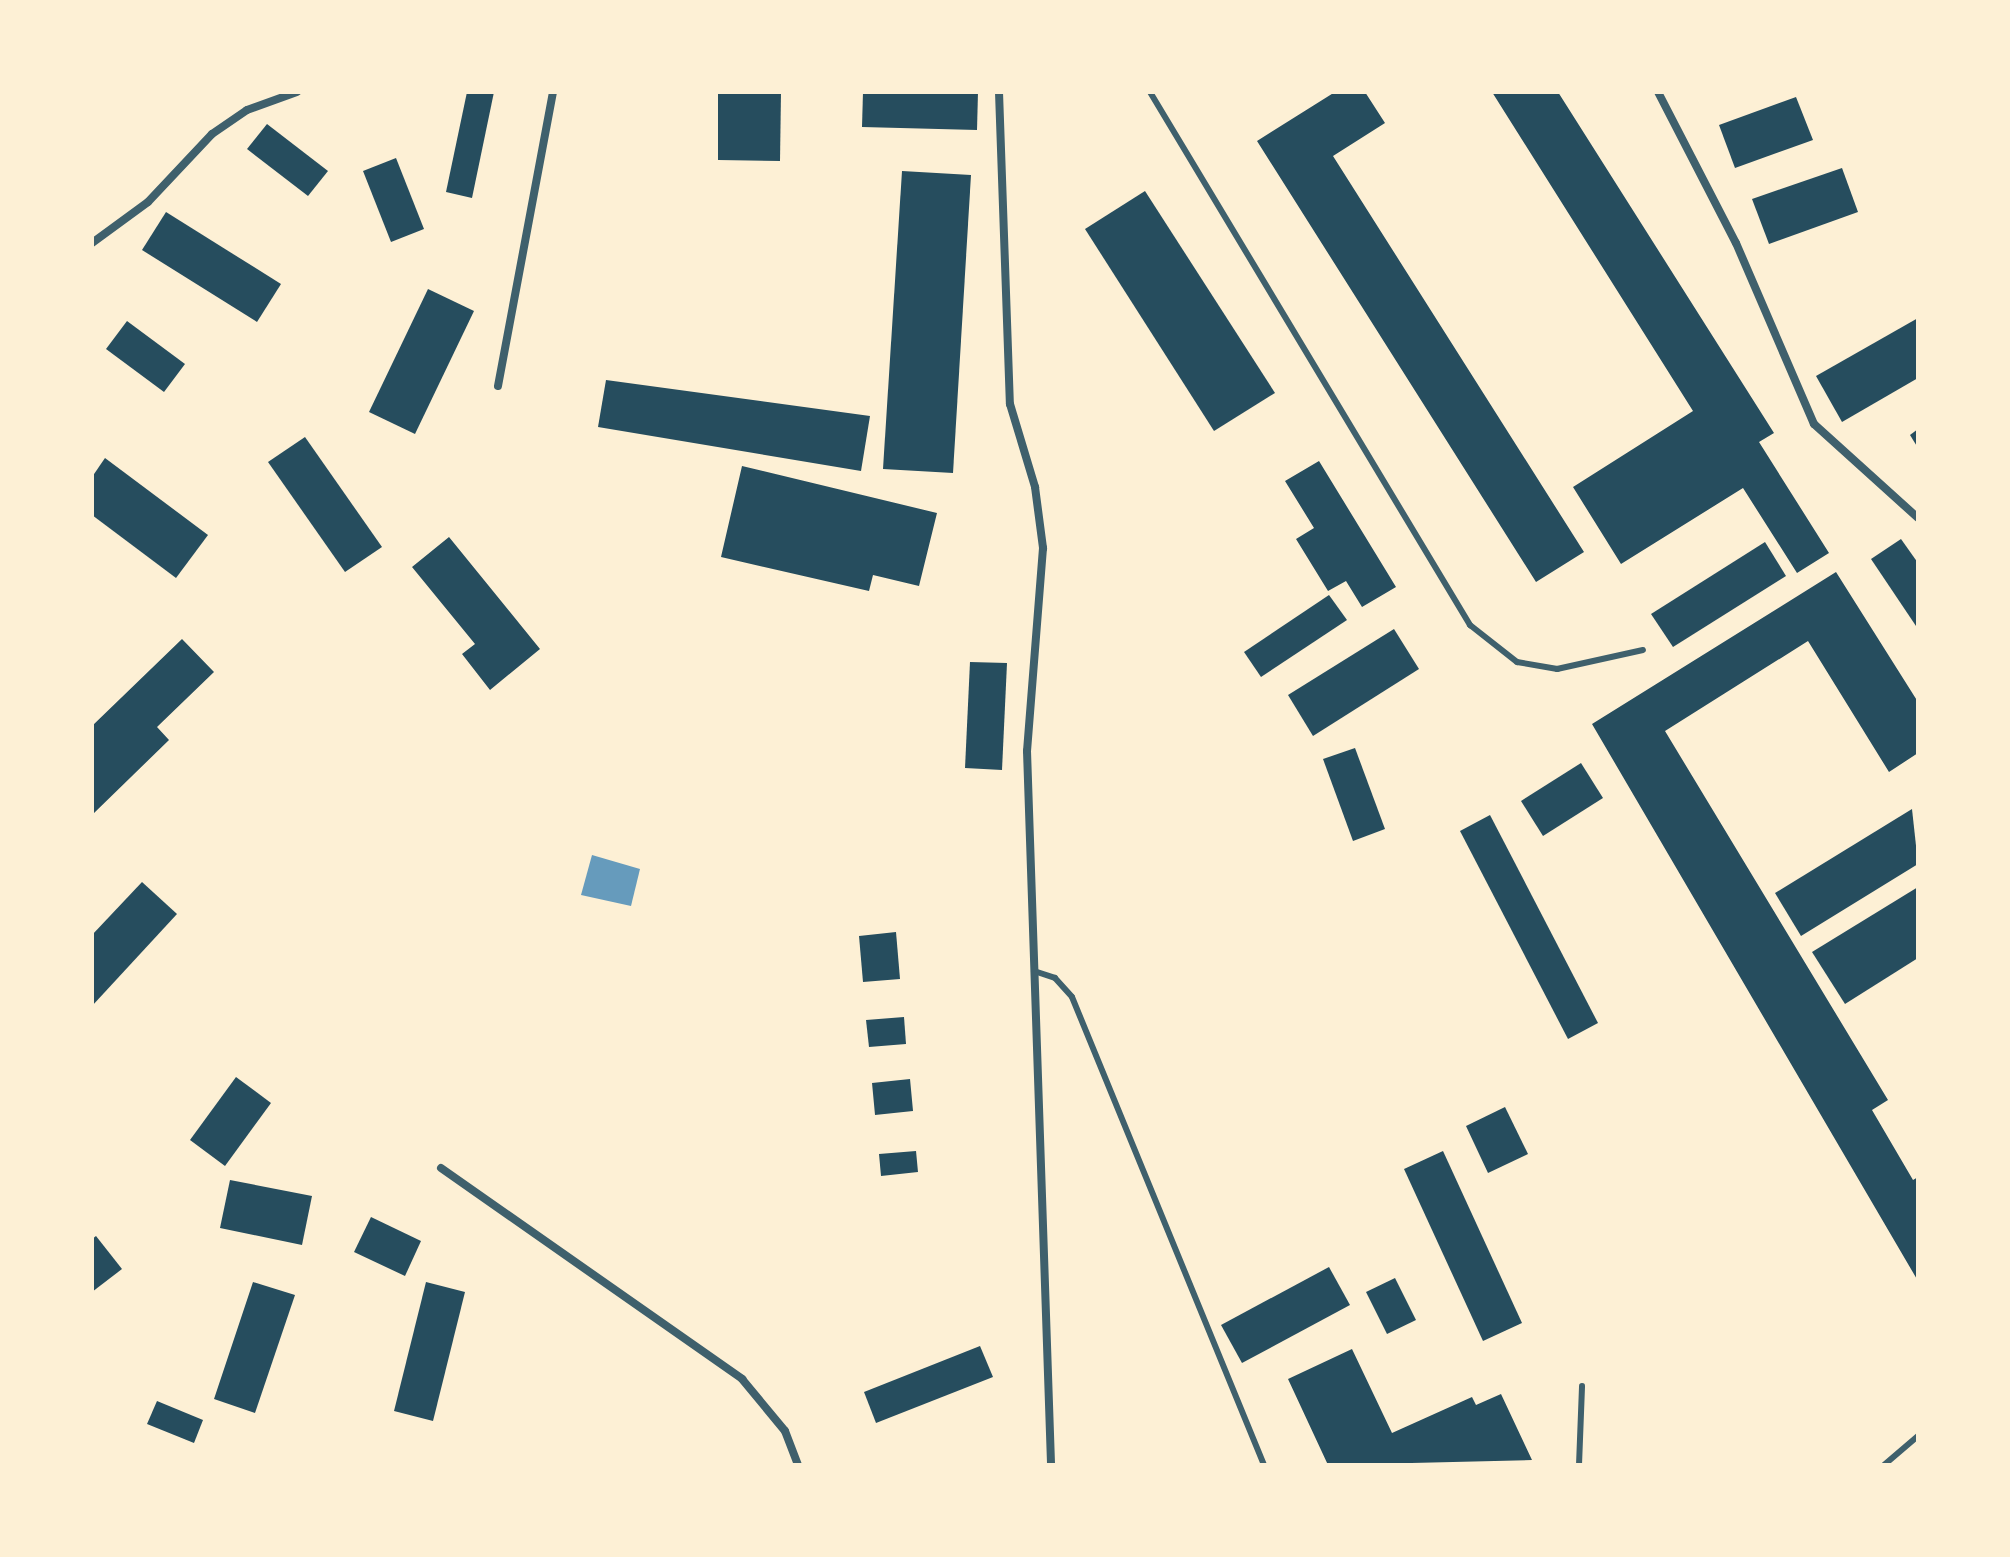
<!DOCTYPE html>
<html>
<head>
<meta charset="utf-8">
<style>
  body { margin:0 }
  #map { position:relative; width:2010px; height:1557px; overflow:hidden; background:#fdf0d5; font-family:"DejaVu Sans",sans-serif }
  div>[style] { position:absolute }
  .water>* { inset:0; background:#669bbc }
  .building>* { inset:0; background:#264d5e }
  .service>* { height:6px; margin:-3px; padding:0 3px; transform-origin:3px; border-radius:3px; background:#3f606c }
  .minor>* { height:8px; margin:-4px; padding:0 4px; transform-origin:4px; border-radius:4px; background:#3f606c }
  span { translate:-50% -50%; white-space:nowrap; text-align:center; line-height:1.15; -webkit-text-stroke:6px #fdf0d5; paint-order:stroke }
  .frame { position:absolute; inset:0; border:94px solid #fdf0d5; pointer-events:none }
</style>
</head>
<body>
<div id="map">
  <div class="water">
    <i style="clip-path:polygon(592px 855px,640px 869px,631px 906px,581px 895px)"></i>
  </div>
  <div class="building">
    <i style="clip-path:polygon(467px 92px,494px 92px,472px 198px,446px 192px)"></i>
    <i style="clip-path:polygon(718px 92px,781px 92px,780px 161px,718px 160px)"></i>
    <i style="clip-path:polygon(863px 92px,978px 92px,977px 130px,862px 127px)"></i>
    <i style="clip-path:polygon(1335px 92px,1365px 92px,1385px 123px,1333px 156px,1584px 552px,1536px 582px,1257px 141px)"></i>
    <i style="clip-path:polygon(1492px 92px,1558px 92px,1774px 433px,1759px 442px,1829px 553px,1797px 573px,1743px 488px,1621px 564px,1573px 487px,1693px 411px)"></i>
    <i style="clip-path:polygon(1796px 97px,1813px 140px,1735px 168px,1719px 125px)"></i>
    <i style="clip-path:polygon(267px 124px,328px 171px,308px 196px,247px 149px)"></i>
    <i style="clip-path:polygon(396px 158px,424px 229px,391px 242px,363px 171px)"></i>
    <i style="clip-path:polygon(1842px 168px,1858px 212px,1769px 244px,1752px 199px)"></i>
    <i style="clip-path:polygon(902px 171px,971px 175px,953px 473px,883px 469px)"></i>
    <i style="clip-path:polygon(1145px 191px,1275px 393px,1214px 431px,1085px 229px)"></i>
    <i style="clip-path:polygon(166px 212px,281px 284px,257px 322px,142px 250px)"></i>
    <i style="clip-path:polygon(428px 289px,474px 311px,415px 434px,369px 412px)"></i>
    <i style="clip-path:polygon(1918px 318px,1918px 378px,1842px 422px,1816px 376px)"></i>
    <i style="clip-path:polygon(127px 321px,185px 364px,164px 392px,106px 349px)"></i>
    <i style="clip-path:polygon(606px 380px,870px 416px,861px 471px,598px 427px)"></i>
    <i style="clip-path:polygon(1918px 429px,1918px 448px,1910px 435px)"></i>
    <i style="clip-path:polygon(305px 437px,382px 547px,345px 572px,268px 462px)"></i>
    <i style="clip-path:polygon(105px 458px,208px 535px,176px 578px,92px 515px,92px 477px)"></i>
    <i style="clip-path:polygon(1319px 461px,1396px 587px,1362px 607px,1346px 581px,1328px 591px,1296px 539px,1314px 528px,1285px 481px)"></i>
    <i style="clip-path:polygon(742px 466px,937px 513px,919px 586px,873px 575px,869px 591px,721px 557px)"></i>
    <i style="clip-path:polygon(449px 537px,540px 649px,490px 690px,462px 654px,475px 644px,412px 567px)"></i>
    <i style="clip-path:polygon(1901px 539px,1918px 563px,1918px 629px,1871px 559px)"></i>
    <i style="clip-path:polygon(1765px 542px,1786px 576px,1673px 647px,1651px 614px)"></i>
    <i style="clip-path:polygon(1836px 572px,1918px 702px,1918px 753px,1889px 772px,1808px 641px,1665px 731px,1888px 1100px,1872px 1110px,1913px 1180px,1918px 1177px,1918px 1281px,1592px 724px)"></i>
    <i style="clip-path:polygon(1329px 595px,1347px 620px,1261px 677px,1244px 652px)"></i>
    <i style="clip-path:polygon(1394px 629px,1419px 669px,1313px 736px,1288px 695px)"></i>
    <i style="clip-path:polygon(182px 639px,214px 672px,157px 727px,169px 740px,92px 815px,92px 726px)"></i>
    <i style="clip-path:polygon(970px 662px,1007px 663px,1002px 770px,965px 768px)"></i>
    <i style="clip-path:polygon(1355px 748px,1385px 829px,1353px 841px,1323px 759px)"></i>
    <i style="clip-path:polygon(1581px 763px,1603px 798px,1543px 836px,1521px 801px)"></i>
    <i style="clip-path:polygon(1912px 809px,1918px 864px,1801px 936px,1775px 893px)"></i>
    <i style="clip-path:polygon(1490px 815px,1598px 1023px,1568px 1039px,1460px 831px)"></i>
    <i style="clip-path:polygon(142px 882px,177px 914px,92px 1006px,92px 935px)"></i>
    <i style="clip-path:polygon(1918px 887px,1918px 958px,1845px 1004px,1812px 952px)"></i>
    <i style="clip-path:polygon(896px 932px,900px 979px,863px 982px,859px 936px)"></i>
    <i style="clip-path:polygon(904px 1017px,906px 1044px,869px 1047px,866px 1020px)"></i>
    <i style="clip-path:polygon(236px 1077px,271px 1103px,225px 1166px,190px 1140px)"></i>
    <i style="clip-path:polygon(910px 1079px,913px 1111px,875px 1115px,872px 1083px)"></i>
    <i style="clip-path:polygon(1505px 1107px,1528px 1154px,1488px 1173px,1466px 1126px)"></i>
    <i style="clip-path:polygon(916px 1151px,918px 1172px,881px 1176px,879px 1154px)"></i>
    <i style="clip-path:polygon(1443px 1151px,1522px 1323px,1483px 1341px,1404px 1169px)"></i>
    <i style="clip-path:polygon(230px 1180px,312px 1196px,302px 1245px,220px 1228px)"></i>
    <i style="clip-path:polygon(371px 1217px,421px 1241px,405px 1276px,354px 1252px)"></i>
    <i style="clip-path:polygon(96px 1236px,122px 1269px,92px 1292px,92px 1239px)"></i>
    <i style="clip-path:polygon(1329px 1267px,1350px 1305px,1242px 1363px,1221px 1325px)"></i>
    <i style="clip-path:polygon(1395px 1278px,1416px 1320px,1387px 1334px,1366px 1292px)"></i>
    <i style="clip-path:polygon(253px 1282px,295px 1295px,255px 1413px,214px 1399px)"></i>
    <i style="clip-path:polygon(426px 1282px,465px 1292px,433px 1421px,394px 1411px)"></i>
    <i style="clip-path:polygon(980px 1346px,993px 1377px,876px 1423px,864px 1392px)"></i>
    <i style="clip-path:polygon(1352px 1349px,1392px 1433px,1472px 1397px,1476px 1405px,1501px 1394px,1532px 1460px,1328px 1465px,1288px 1379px)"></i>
    <i style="clip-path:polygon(157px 1401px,203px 1420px,194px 1443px,147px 1424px)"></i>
  </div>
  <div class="service">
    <i style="left:1150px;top:92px;width:622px;rotate:59.02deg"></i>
    <i style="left:1470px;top:625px;width:60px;rotate:38.2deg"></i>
    <i style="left:1517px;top:662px;width:41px;rotate:9.9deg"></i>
    <i style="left:1557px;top:669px;width:88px;rotate:-12.5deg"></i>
    <i style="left:1034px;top:971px;width:22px;rotate:18deg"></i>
    <i style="left:1055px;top:978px;width:25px;rotate:48deg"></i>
    <i style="left:1072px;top:997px;width:506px;rotate:67.69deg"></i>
    <i style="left:1579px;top:1465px;width:79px;rotate:-87.8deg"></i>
    <i style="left:1884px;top:1465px;width:45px;rotate:-40.5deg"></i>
  </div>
  <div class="minor">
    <i style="left:999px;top:92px;width:312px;rotate:88deg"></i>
    <i style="left:1010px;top:404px;width:87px;rotate:73.2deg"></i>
    <i style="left:1035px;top:487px;width:62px;rotate:82.5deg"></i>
    <i style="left:1043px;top:548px;width:204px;rotate:94.5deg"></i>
    <i style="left:1027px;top:751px;width:714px;rotate:88.07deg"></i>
    <i style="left:1658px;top:92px;width:170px;rotate:62.7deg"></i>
    <i style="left:1736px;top:243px;width:197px;rotate:66.7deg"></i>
    <i style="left:1814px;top:424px;width:140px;rotate:42.1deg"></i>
    <i style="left:92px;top:243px;width:69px;rotate:-36.2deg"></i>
    <i style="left:148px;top:202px;width:93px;rotate:-46.7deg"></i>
    <i style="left:212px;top:134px;width:42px;rotate:-34.4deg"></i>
    <i style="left:247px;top:110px;width:53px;rotate:-19.8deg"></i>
    <i style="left:498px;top:386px;width:299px;rotate:-79.4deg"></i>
    <i style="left:441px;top:1168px;width:368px;rotate:35deg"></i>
    <i style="left:742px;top:1379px;width:67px;rotate:50.4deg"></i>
    <i style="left:785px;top:1431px;width:36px;rotate:69deg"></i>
  </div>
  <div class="frame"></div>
</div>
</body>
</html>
